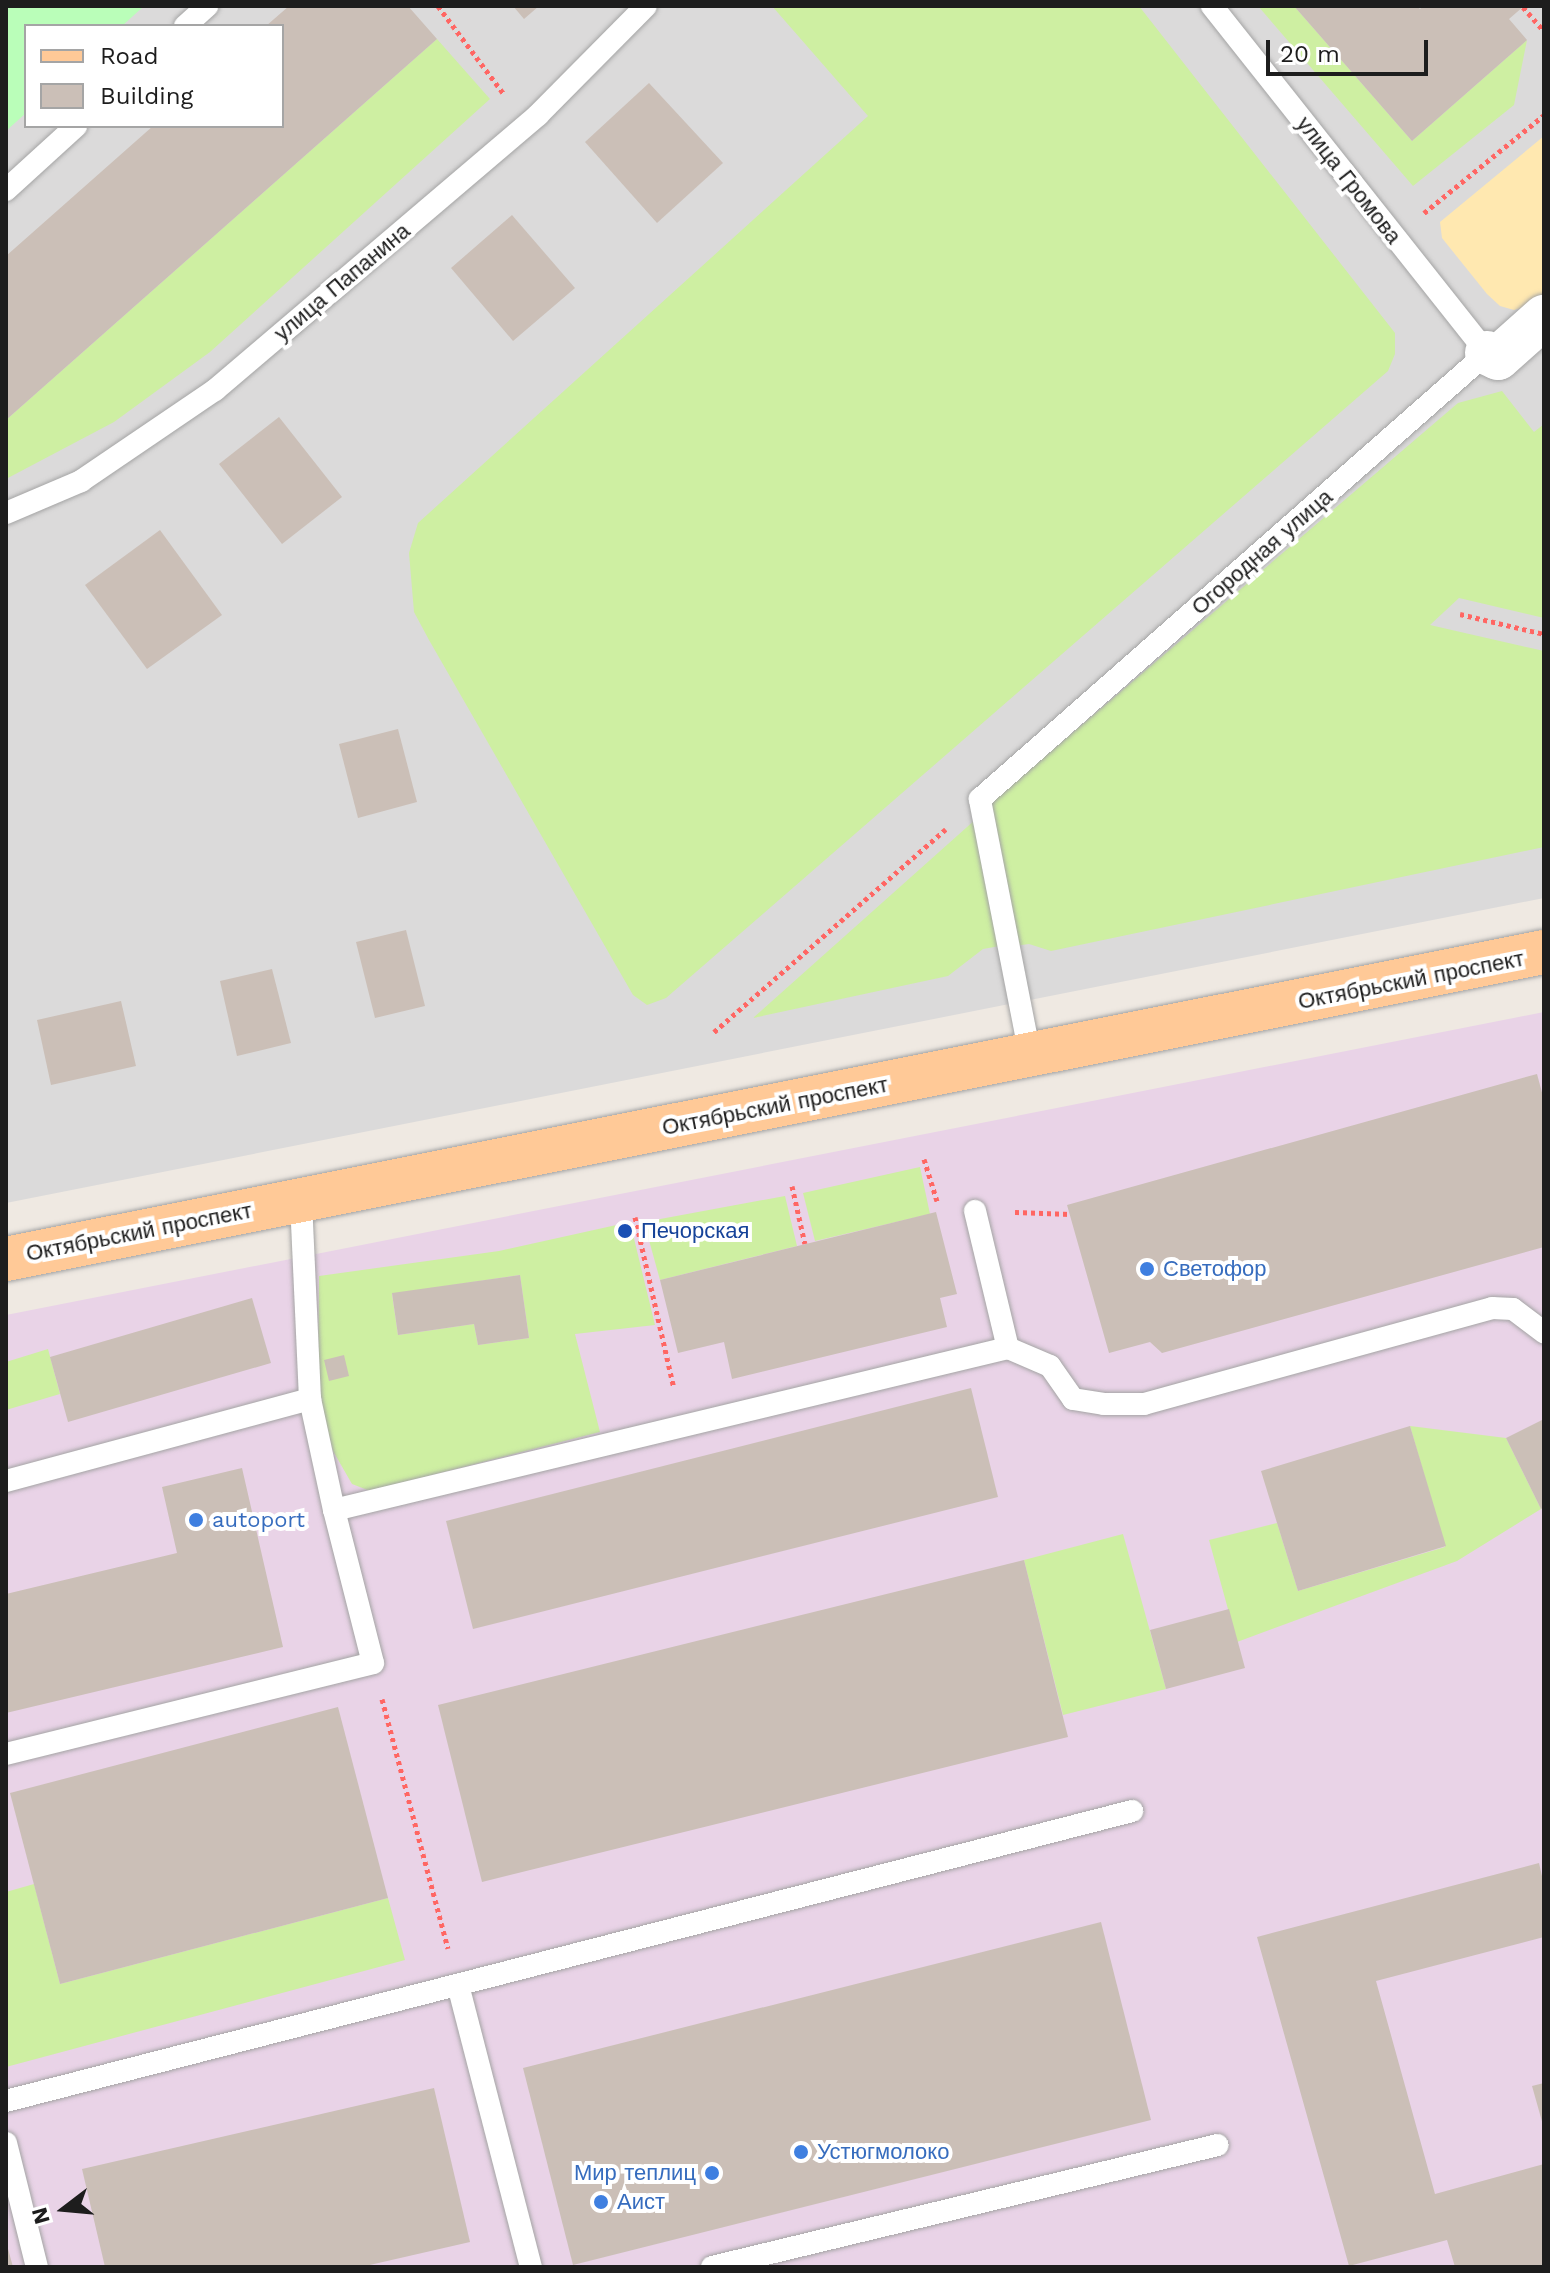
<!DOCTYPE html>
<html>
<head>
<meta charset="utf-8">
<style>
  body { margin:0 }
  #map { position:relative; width:1550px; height:2273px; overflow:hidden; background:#efe9e2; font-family:"Work Sans",sans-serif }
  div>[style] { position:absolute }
  .residential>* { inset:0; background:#dbdada }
  .industrial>* { inset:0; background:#e9d3e7 }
  .grass>* { inset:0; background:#ceefa2 }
  .sand>* { inset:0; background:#ffe8b0 }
  .park>* { inset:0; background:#bafeb9 }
  .building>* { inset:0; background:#cbbfb7 }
  .path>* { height:5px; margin-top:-2.5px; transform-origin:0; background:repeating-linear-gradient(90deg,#ff6663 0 4px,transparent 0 8px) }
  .roads { filter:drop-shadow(0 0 2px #a4a4a4) drop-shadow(0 0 2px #a4a4a4) }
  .service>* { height:22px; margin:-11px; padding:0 11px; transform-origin:11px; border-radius:11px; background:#fff }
  .minor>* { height:44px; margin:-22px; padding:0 22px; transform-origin:22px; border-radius:22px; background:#fff }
  .primary>* { height:44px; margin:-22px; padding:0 22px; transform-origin:22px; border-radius:22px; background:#ffc997 }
  .dots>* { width:22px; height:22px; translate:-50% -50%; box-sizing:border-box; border:4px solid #fff; border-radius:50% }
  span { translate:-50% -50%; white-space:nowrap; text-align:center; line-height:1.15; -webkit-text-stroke:8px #fff; paint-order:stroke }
  .street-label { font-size:22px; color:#1d1d1d }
  .transit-label { font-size:22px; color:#164399 }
  .left { translate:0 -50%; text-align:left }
  .shop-label { font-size:22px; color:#366cbe }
  .right { translate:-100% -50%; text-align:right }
  .frame { position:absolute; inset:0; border:8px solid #1d1d1d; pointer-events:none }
  .legend { position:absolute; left:24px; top:24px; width:260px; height:104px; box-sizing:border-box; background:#fff; border:2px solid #a5a5a5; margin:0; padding:10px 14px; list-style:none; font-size:24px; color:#1d1d1d }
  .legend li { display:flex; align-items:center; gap:16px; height:40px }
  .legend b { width:40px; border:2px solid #a5a5a5 }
  .north { position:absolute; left:24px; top:2169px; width:80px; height:80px; -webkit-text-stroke:6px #fff; paint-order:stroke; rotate:254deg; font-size:22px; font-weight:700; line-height:32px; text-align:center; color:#1d1d1d }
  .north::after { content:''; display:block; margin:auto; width:28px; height:36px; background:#1d1d1d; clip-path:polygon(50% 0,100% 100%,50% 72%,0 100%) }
  .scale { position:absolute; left:1266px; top:40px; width:162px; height:36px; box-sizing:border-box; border:4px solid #1d1d1d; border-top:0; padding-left:10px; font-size:24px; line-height:28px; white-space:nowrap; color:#1d1d1d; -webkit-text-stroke:6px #fff; paint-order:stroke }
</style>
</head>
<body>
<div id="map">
  <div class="residential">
    <i style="clip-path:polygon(evenodd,6px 6px,1544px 6px,1544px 898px,6px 1203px,6px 6px,26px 26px,282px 26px,282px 126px,26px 126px,26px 26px)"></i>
  </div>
  <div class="industrial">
    <i style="clip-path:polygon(1544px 1012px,1544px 2267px,6px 2267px,6px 1315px)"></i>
  </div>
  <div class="grass">
    <i style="clip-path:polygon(772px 6px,1139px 6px,1395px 333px,1395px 354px,1388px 371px,666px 998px,647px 1005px,633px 995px,429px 640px,414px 612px,409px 553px,418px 523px,868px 116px)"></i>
    <i style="clip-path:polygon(1258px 6px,1294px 6px,1412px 141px,1527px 40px,1514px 105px,1413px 186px)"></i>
    <i style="clip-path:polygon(437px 39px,490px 99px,210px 352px,114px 422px,6px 479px,6px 420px)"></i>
    <i style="clip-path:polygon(1502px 391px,1534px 432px,1544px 424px,1544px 618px,1459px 598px,1430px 625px,1544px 651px,1544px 847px,1051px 951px,1029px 944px,1014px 946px,987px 806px,1458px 403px)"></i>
    <i style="clip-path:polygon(976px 819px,1000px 946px,983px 949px,948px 976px,753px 1018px)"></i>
    <i style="clip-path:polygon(920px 1167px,930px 1214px,815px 1241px,803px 1193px)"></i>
    <i style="clip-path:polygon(785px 1196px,797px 1246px,660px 1280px,644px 1222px)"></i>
    <i style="clip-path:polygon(evenodd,630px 1222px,655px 1325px,575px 1334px,600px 1432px,370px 1491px,352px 1484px,333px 1451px,324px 1420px,318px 1372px,319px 1276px,499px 1251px,630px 1222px,520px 1275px,529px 1338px,478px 1345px,474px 1324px,398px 1335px,392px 1294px,520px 1275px)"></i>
    <i style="clip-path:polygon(48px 1349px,60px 1394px,6px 1410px,6px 1362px)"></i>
    <i style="clip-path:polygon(1410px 1426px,1506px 1438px,1541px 1509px,1457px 1561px,1237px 1642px,1209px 1540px,1277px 1523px,1298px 1591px,1445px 1547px)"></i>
    <i style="clip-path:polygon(1123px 1534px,1166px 1689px,1063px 1715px,1024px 1560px)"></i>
    <i style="clip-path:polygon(34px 1884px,60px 1984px,388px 1898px,405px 1960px,6px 2067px,6px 1892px)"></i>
  </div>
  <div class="sand">
    <i style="clip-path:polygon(1544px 136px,1544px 295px,1534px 304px,1514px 310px,1500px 306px,1487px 294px,1442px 238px,1440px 222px)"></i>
  </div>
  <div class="park">
    <i style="clip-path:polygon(6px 6px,144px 6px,122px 26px,26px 26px,26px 113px,6px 131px)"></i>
  </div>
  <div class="building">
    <i style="clip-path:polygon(289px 6px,408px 6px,437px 39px,6px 420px,6px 256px,153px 126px,282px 126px,282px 26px,266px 26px)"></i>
    <i style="clip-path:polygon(513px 6px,539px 6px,524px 19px)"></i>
    <i style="clip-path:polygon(1294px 6px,1417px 6px,1420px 9px,1423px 6px,1524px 6px,1509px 19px,1527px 40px,1412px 141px)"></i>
    <i style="clip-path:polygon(649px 83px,723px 163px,657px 223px,585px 142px)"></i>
    <i style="clip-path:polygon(512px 215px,575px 288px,513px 341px,451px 268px)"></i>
    <i style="clip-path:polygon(279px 417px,342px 497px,282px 544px,219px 464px)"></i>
    <i style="clip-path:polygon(160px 530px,222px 615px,147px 669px,85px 585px)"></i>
    <i style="clip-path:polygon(398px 729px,417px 802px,358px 818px,339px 744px)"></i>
    <i style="clip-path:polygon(406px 930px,425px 1006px,375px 1018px,356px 942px)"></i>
    <i style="clip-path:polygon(272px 969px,291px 1043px,237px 1056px,220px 981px)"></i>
    <i style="clip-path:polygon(121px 1001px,136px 1066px,51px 1085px,37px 1020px)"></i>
    <i style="clip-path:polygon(1537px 1074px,1544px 1100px,1544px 1247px,1162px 1353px,1150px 1342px,1109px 1353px,1067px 1205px)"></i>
    <i style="clip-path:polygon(936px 1212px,957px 1294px,940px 1298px,947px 1327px,732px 1379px,724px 1342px,678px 1353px,660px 1280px)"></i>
    <i style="clip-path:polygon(520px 1275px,529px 1338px,478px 1345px,474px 1324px,398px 1335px,392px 1293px)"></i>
    <i style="clip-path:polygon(252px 1298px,271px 1363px,68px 1422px,50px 1357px)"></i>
    <i style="clip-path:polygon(344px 1355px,349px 1376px,329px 1381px,324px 1360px)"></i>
    <i style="clip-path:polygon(971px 1388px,998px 1497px,473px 1629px,446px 1521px)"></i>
    <i style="clip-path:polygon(1544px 1419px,1544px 1507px,1541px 1509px,1506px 1438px)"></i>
    <i style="clip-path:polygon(1410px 1426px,1446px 1546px,1298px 1591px,1261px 1471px)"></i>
    <i style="clip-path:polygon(242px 1468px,283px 1647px,6px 1713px,6px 1594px,177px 1553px,162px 1487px)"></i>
    <i style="clip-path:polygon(1024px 1560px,1068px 1737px,482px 1882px,438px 1705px)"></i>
    <i style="clip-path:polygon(1229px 1609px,1245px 1668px,1166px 1689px,1150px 1630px)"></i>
    <i style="clip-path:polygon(338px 1707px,388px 1898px,60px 1984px,10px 1793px)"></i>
    <i style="clip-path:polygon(1539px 1863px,1544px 1885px,1544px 1937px,1376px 1981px,1435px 2194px,1544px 2164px,1544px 2267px,1455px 2267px,1447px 2240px,1349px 2266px,1257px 1937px)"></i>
    <i style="clip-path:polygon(1101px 1922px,1151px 2120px,573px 2265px,523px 2068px)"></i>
    <i style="clip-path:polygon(1544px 2083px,1544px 2125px,1543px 2125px,1532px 2086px)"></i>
    <i style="clip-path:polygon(434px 2088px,470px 2242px,361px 2267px,105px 2267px,82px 2169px)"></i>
    <i style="clip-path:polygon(6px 2245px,7px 2245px,13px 2267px,6px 2267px)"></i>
  </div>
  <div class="path">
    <i style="left:438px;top:6px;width:109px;rotate:53.2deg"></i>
    <i style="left:1523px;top:7px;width:32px;rotate:49deg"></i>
    <i style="left:1424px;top:213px;width:155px;rotate:-39.2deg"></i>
    <i style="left:1460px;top:614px;width:86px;rotate:13.4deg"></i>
    <i style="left:714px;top:1032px;width:308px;rotate:-41.2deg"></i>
    <i style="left:924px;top:1159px;width:44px;rotate:72.8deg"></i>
    <i style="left:792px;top:1186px;width:59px;rotate:77.4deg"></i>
    <i style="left:1015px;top:1212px;width:55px;rotate:2.1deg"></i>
    <i style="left:635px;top:1217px;width:175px;rotate:77.2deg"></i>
    <i style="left:382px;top:1699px;width:258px;rotate:75.2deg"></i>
  </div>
  <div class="roads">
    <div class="service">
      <i style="left:185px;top:26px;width:30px;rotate:-42deg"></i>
      <i style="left:6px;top:190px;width:95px;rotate:-42.4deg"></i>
      <i style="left:6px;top:513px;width:82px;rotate:-23.1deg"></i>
      <i style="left:81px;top:481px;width:162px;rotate:-34.2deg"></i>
      <i style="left:215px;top:390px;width:424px;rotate:-40.4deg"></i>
      <i style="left:538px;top:115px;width:153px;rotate:-45.3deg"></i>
      <i style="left:1030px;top:1055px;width:261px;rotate:-101.1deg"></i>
      <i style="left:980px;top:799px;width:675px;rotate:-41.34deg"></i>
      <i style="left:1487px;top:353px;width:443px;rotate:-128.4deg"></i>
      <i style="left:975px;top:1211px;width:141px;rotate:76.5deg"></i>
      <i style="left:6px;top:1481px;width:315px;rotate:-15.1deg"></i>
      <i style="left:334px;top:1510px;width:693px;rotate:-13.52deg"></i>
      <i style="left:1008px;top:1348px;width:46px;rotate:23.2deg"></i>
      <i style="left:1050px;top:1366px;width:40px;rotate:55.1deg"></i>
      <i style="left:1073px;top:1399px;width:31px;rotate:9deg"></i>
      <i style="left:1104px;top:1404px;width:40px"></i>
      <i style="left:1144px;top:1404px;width:361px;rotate:-15.4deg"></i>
      <i style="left:1492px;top:1308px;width:21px;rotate:3deg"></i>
      <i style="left:1513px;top:1309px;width:39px;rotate:37deg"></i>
      <i style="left:6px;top:1754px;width:378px;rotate:-13.9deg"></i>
      <i style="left:373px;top:1663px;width:158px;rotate:-104.3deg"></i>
      <i style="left:334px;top:1510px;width:114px;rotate:-102.2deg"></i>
      <i style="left:310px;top:1399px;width:200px;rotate:-92.6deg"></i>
      <i style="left:458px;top:1985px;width:291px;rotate:75.5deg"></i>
      <i style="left:6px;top:2101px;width:1163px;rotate:-14.44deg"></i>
      <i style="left:6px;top:2143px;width:128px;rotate:76deg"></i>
      <i style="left:712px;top:2267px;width:520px;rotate:-13.56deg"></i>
    </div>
    <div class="minor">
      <i style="left:1487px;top:353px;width:12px;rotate:24deg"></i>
      <i style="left:1498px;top:358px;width:62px;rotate:-41.7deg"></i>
    </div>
    <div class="primary">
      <i style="left:6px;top:1259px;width:1568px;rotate:-11.29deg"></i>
    </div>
  </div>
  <div class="dots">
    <i style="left:625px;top:1231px;background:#1a4fb4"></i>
    <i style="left:1147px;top:1269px;background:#3f7fe0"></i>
    <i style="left:196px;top:1520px;background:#3f7fe0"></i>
    <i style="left:801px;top:2152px;background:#3f7fe0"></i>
    <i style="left:712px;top:2173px;background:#3f7fe0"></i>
    <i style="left:601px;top:2202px;background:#3f7fe0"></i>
  </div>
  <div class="street-label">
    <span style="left:1349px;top:180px;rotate:52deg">улица Громова</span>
    <span style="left:342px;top:282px;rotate:-40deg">улица Папанина</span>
    <span style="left:1262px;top:552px;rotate:-41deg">Огородная улица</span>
    <span style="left:1411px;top:980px;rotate:-11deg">Октябрьский проспект</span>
    <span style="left:775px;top:1106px;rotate:-11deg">Октябрьский проспект</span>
    <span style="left:139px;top:1232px;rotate:-11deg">Октябрьский проспект</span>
  </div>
  <div class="transit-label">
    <span class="left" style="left:641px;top:1231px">Печорская</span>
  </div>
  <div class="shop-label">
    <span class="left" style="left:1163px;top:1269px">Светофор</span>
    <span class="left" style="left:212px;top:1520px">autoport</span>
    <span class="left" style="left:817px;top:2152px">Устюгмолоко</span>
    <span class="right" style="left:696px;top:2173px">Мир теплиц</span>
    <span class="left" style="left:617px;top:2202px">Аист</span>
  </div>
  <div class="frame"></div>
  <ul class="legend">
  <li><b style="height:10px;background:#ffc997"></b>Road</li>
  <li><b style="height:22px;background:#cbbfb7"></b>Building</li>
  </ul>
  <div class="north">N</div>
  <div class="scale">20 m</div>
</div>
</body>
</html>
